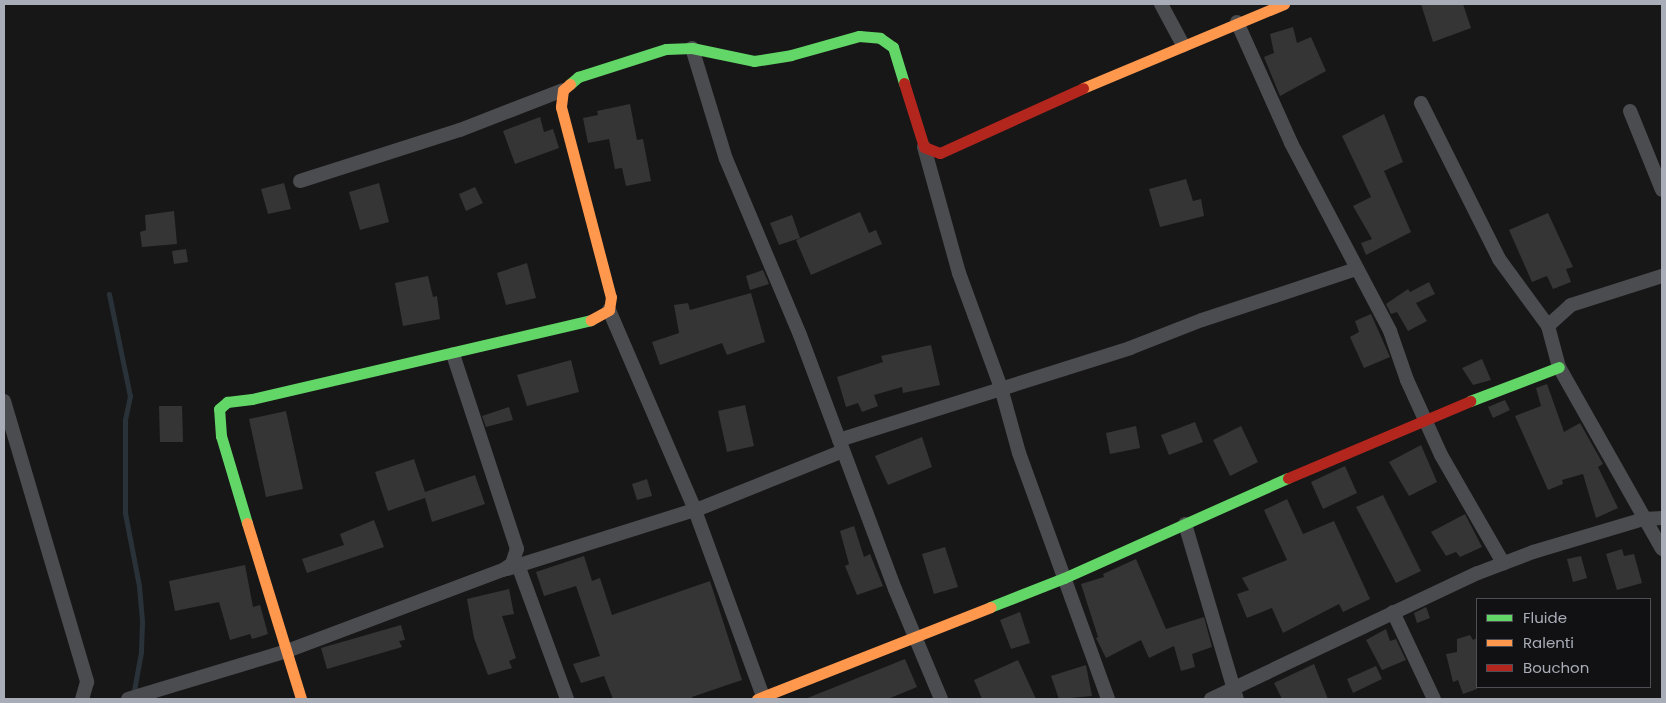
<!DOCTYPE html>
<html>
<head>
<meta charset="utf-8">
<style>
  body { margin:0 }
  #map { position:relative; width:1666px; height:703px; overflow:hidden; background:#171717; font-family:Poppins,sans-serif }
  div>[style] { position:absolute }
  .stream>* { height:5px; margin:-2.5px; padding:0 2.5px; transform-origin:2.5px; border-radius:2.5px; background:#2a3239 }
  .building>* { inset:0; background:#353536 }
  .street>* { height:14px; margin:-7px; padding:0 7px; transform-origin:7px; border-radius:7px; background:#4b4c50 }
  .fast>* { height:11px; margin:-5.5px; padding:0 5.5px; transform-origin:5.5px; border-radius:5.5px; background:#63d668 }
  .slow>* { height:11px; margin:-5.5px; padding:0 5.5px; transform-origin:5.5px; border-radius:5.5px; background:#ff974d }
  .jam>* { height:11px; margin:-5.5px; padding:0 5.5px; transform-origin:5.5px; border-radius:5.5px; background:#b3261e }
  span { translate:-50% -50%; white-space:nowrap; text-align:center; line-height:1.15; -webkit-text-stroke:4.5px #111113; paint-order:stroke }
  .frame { position:absolute; inset:0; border:5px solid #a8adb8; pointer-events:none }
  .legend { position:absolute; left:1476px; top:598px; width:175px; height:90px; box-sizing:border-box; background:#111113; border:1px solid #4d4f55; margin:0; padding:6px 9px; list-style:none; font-size:15px; color:#a8adb8 }
  .legend li { display:flex; align-items:center; gap:10px; height:25px }
  .legend b { width:25px; border:1px solid #4d4f55 }
</style>
</head>
<body>
<div id="map">
  <div class="stream">
    <i style="left:109px;top:294px;width:104px;rotate:78.4deg"></i>
    <i style="left:130px;top:396px;width:25px;rotate:102deg"></i>
    <i style="left:125px;top:420px;width:93px;rotate:90deg"></i>
    <i style="left:125px;top:513px;width:74px;rotate:79.1deg"></i>
    <i style="left:139px;top:586px;width:36px;rotate:85deg"></i>
    <i style="left:142px;top:622px;width:30px;rotate:92deg"></i>
    <i style="left:141px;top:652px;width:45px;rotate:100.3deg"></i>
  </div>
  <div class="building">
    <i style="clip-path:polygon(1421px 4px,1463px 4px,1471px 28px,1433px 42px)"></i>
    <i style="clip-path:polygon(1293px 27px,1297px 43px,1311px 37px,1326px 71px,1280px 96px,1264px 57px,1274px 53px,1270px 34px)"></i>
    <i style="clip-path:polygon(630px 104px,637px 140px,643px 139px,651px 181px,626px 186px,622px 168px,615px 169px,609px 139px,588px 143px,583px 118px,598px 115px,597px 111px)"></i>
    <i style="clip-path:polygon(1384px 114px,1403px 162px,1384px 171px,1411px 232px,1366px 255px,1361px 243px,1372px 239px,1353px 206px,1371px 197px,1342px 136px)"></i>
    <i style="clip-path:polygon(540px 117px,544px 132px,553px 129px,559px 148px,515px 164px,503px 131px)"></i>
    <i style="clip-path:polygon(1186px 179px,1193px 201px,1201px 199px,1204px 216px,1160px 227px,1149px 189px)"></i>
    <i style="clip-path:polygon(284px 183px,291px 209px,268px 214px,261px 189px)"></i>
    <i style="clip-path:polygon(379px 183px,389px 222px,360px 230px,349px 192px)"></i>
    <i style="clip-path:polygon(475px 187px,483px 203px,466px 211px,459px 194px)"></i>
    <i style="clip-path:polygon(174px 211px,177px 244px,142px 247px,140px 232px,146px 230px,145px 215px)"></i>
    <i style="clip-path:polygon(860px 212px,869px 233px,876px 230px,882px 244px,811px 275px,796px 240px)"></i>
    <i style="clip-path:polygon(1548px 213px,1573px 267px,1566px 269px,1571px 282px,1553px 289px,1547px 276px,1532px 282px,1509px 230px)"></i>
    <i style="clip-path:polygon(792px 215px,800px 238px,779px 245px,770px 223px)"></i>
    <i style="clip-path:polygon(186px 249px,188px 262px,174px 264px,172px 251px)"></i>
    <i style="clip-path:polygon(527px 263px,536px 298px,506px 305px,497px 273px)"></i>
    <i style="clip-path:polygon(763px 270px,769px 284px,750px 290px,746px 276px)"></i>
    <i style="clip-path:polygon(428px 276px,433px 297px,437px 296px,440px 319px,403px 326px,395px 283px)"></i>
    <i style="clip-path:polygon(1429px 282px,1435px 294px,1416px 303px,1427px 321px,1408px 331px,1397px 312px,1391px 314px,1386px 304px,1408px 289px,1410px 292px)"></i>
    <i style="clip-path:polygon(751px 293px,765px 342px,727px 355px,722px 343px,660px 365px,652px 342px,679px 333px,674px 305px,688px 303px,690px 310px)"></i>
    <i style="clip-path:polygon(1371px 314px,1390px 357px,1364px 368px,1350px 337px,1359px 332px,1355px 321px)"></i>
    <i style="clip-path:polygon(931px 345px,940px 385px,903px 393px,902px 387px,874px 395px,878px 406px,862px 412px,858px 403px,846px 407px,837px 377px,883px 362px,881px 356px)"></i>
    <i style="clip-path:polygon(1482px 359px,1491px 380px,1473px 385px,1462px 368px)"></i>
    <i style="clip-path:polygon(571px 360px,579px 392px,527px 406px,517px 375px)"></i>
    <i style="clip-path:polygon(1547px 384px,1564px 432px,1580px 423px,1603px 464px,1598px 467px,1618px 508px,1596px 518px,1583px 474px,1562px 480px,1563px 484px,1548px 490px,1515px 416px,1541px 406px,1536px 388px)"></i>
    <i style="clip-path:polygon(1505px 400px,1510px 410px,1493px 418px,1488px 407px)"></i>
    <i style="clip-path:polygon(745px 405px,754px 446px,727px 452px,718px 411px)"></i>
    <i style="clip-path:polygon(159px 406px,182px 406px,183px 442px,160px 442px)"></i>
    <i style="clip-path:polygon(509px 407px,513px 420px,486px 427px,482px 416px)"></i>
    <i style="clip-path:polygon(286px 411px,303px 489px,266px 497px,249px 419px)"></i>
    <i style="clip-path:polygon(1195px 422px,1203px 442px,1169px 455px,1161px 435px)"></i>
    <i style="clip-path:polygon(1136px 426px,1140px 448px,1110px 454px,1106px 433px)"></i>
    <i style="clip-path:polygon(1241px 426px,1258px 462px,1230px 476px,1213px 440px)"></i>
    <i style="clip-path:polygon(922px 437px,932px 467px,888px 485px,875px 456px)"></i>
    <i style="clip-path:polygon(1421px 445px,1437px 482px,1409px 496px,1389px 462px)"></i>
    <i style="clip-path:polygon(414px 459px,425px 492px,475px 475px,485px 504px,432px 522px,425px 498px,388px 511px,375px 472px)"></i>
    <i style="clip-path:polygon(1345px 466px,1357px 493px,1323px 509px,1311px 482px)"></i>
    <i style="clip-path:polygon(647px 479px,652px 496px,637px 500px,632px 484px)"></i>
    <i style="clip-path:polygon(1383px 495px,1421px 571px,1396px 583px,1356px 507px)"></i>
    <i style="clip-path:polygon(1287px 499px,1303px 534px,1334px 521px,1370px 599px,1343px 612px,1339px 604px,1283px 633px,1272px 608px,1247px 618px,1237px 594px,1249px 590px,1242px 578px,1287px 560px,1264px 510px)"></i>
    <i style="clip-path:polygon(1465px 514px,1482px 547px,1460px 557px,1456px 552px,1446px 556px,1431px 532px)"></i>
    <i style="clip-path:polygon(374px 520px,384px 547px,307px 573px,302px 559px,344px 545px,340px 534px)"></i>
    <i style="clip-path:polygon(854px 526px,864px 557px,870px 554px,883px 586px,857px 595px,845px 566px,849px 564px,840px 531px)"></i>
    <i style="clip-path:polygon(945px 547px,958px 587px,934px 594px,922px 554px)"></i>
    <i style="clip-path:polygon(1622px 549px,1624px 556px,1634px 554px,1642px 583px,1617px 590px,1606px 554px)"></i>
    <i style="clip-path:polygon(584px 556px,592px 581px,600px 578px,612px 615px,710px 581px,742px 680px,692px 697px,693px 699px,613px 699px,604px 676px,581px 683px,573px 664px,600px 656px,576px 586px,544px 596px,536px 572px)"></i>
    <i style="clip-path:polygon(1581px 556px,1587px 578px,1573px 582px,1567px 559px)"></i>
    <i style="clip-path:polygon(1136px 559px,1166px 629px,1204px 617px,1212px 647px,1192px 654px,1195px 667px,1181px 671px,1174px 646px,1149px 658px,1141px 640px,1106px 658px,1096px 638px,1098px 637px,1081px 584px,1104px 577px,1103px 574px)"></i>
    <i style="clip-path:polygon(245px 565px,253px 607px,260px 605px,268px 634px,252px 639px,250px 634px,230px 640px,219px 602px,175px 611px,169px 581px)"></i>
    <i style="clip-path:polygon(509px 589px,514px 614px,502px 616px,516px 658px,509px 661px,512px 668px,488px 675px,474px 638px,467px 599px)"></i>
    <i style="clip-path:polygon(1426px 607px,1430px 618px,1417px 623px,1414px 613px)"></i>
    <i style="clip-path:polygon(1020px 612px,1030px 643px,1011px 649px,1000px 620px)"></i>
    <i style="clip-path:polygon(401px 625px,405px 640px,399px 641px,402px 647px,327px 669px,321px 648px)"></i>
    <i style="clip-path:polygon(1386px 629px,1390px 641px,1396px 639px,1406px 660px,1382px 670px,1366px 640px)"></i>
    <i style="clip-path:polygon(1470px 635px,1473px 640px,1477px 638px,1477px 689px,1463px 694px,1458px 680px,1453px 682px,1446px 654px,1457px 652px,1457px 639px)"></i>
    <i style="clip-path:polygon(905px 659px,917px 687px,888px 699px,805px 699px)"></i>
    <i style="clip-path:polygon(1018px 660px,1036px 699px,982px 699px,974px 680px)"></i>
    <i style="clip-path:polygon(1314px 664px,1328px 699px,1282px 699px,1274px 683px)"></i>
    <i style="clip-path:polygon(1086px 665px,1092px 696px,1059px 699px,1051px 676px)"></i>
    <i style="clip-path:polygon(1376px 666px,1382px 679px,1353px 693px,1347px 679px)"></i>
  </div>
  <div class="street">
    <i style="left:1161px;top:4px;width:47px;rotate:61.8deg"></i>
    <i style="left:1237px;top:22px;width:133px;rotate:65.9deg"></i>
    <i style="left:1291px;top:143px;width:212px;rotate:62.2deg"></i>
    <i style="left:1390px;top:331px;width:52px;rotate:70.9deg"></i>
    <i style="left:1407px;top:380px;width:82px;rotate:65.6deg"></i>
    <i style="left:1441px;top:455px;width:125px;rotate:60.1deg"></i>
    <i style="left:692px;top:48px;width:116px;rotate:73deg"></i>
    <i style="left:726px;top:159px;width:191px;rotate:67.2deg"></i>
    <i style="left:800px;top:335px;width:271px;rotate:69.5deg"></i>
    <i style="left:895px;top:589px;width:119px;rotate:67.3deg"></i>
    <i style="left:1421px;top:103px;width:174px;rotate:63.4deg"></i>
    <i style="left:1499px;top:259px;width:83px;rotate:53.8deg"></i>
    <i style="left:1630px;top:111px;width:85px;rotate:67.9deg"></i>
    <i style="left:924px;top:147px;width:131px;rotate:74.5deg"></i>
    <i style="left:959px;top:273px;width:122px;rotate:69.9deg"></i>
    <i style="left:1001px;top:388px;width:67px;rotate:74.5deg"></i>
    <i style="left:1019px;top:453px;width:262px;rotate:70.1deg"></i>
    <i style="left:300px;top:181px;width:168px;rotate:-17.7deg"></i>
    <i style="left:460px;top:130px;width:110px;rotate:-21.2deg"></i>
    <i style="left:1662px;top:276px;width:96px;rotate:162.3deg"></i>
    <i style="left:1571px;top:305px;width:31px;rotate:138deg"></i>
    <i style="left:1548px;top:326px;width:42px;rotate:75deg"></i>
    <i style="left:1559px;top:367px;width:209px;rotate:60.5deg"></i>
    <i style="left:609px;top:310px;width:212px;rotate:66.7deg"></i>
    <i style="left:693px;top:505px;width:207px;rotate:69.9deg"></i>
    <i style="left:4px;top:401px;width:293px;rotate:73.5deg"></i>
    <i style="left:87px;top:682px;width:18px;rotate:106deg"></i>
    <i style="left:839px;top:440px;width:305px;rotate:-17.5deg"></i>
    <i style="left:1130px;top:348px;width:77px;rotate:-21.3deg"></i>
    <i style="left:1202px;top:320px;width:162px;rotate:-18.3deg"></i>
    <i style="left:1185px;top:524px;width:183px;rotate:73.5deg"></i>
    <i style="left:518px;top:565px;width:143px;rotate:69.9deg"></i>
    <i style="left:507px;top:569px;width:203px;rotate:-17.5deg"></i>
    <i style="left:701px;top:508px;width:153px;rotate:-21.9deg"></i>
    <i style="left:1393px;top:612px;width:96px;rotate:64.8deg"></i>
    <i style="left:128px;top:699px;width:166px;rotate:-16.8deg"></i>
    <i style="left:287px;top:651px;width:231px;rotate:-20.6deg"></i>
    <i style="left:503px;top:570px;width:11px;rotate:-34deg"></i>
    <i style="left:512px;top:564px;width:16px;rotate:-72deg"></i>
    <i style="left:517px;top:549px;width:205px;rotate:-108.2deg"></i>
    <i style="left:1211px;top:699px;width:295px;rotate:-25.3deg"></i>
    <i style="left:1478px;top:573px;width:59px;rotate:-20.9deg"></i>
    <i style="left:1533px;top:552px;width:116px;rotate:-16.6deg"></i>
    <i style="left:1644px;top:519px;width:18px;rotate:-3deg"></i>
  </div>
  <div class="fast">
    <i style="left:570px;top:84px;width:11px;rotate:-41deg"></i>
    <i style="left:578px;top:77px;width:92px;rotate:-17.7deg"></i>
    <i style="left:666px;top:49px;width:26px;rotate:-2deg"></i>
    <i style="left:692px;top:48px;width:63px;rotate:11.8deg"></i>
    <i style="left:754px;top:61px;width:37px;rotate:-9deg"></i>
    <i style="left:791px;top:55px;width:71px;rotate:-15.6deg"></i>
    <i style="left:859px;top:36px;width:21px;rotate:5deg"></i>
    <i style="left:880px;top:38px;width:16px;rotate:35deg"></i>
    <i style="left:893px;top:47px;width:38px;rotate:73deg"></i>
    <i style="left:1470px;top:401px;width:95px;rotate:-20.9deg"></i>
    <i style="left:247px;top:523px;width:91px;rotate:-106.6deg"></i>
    <i style="left:221px;top:436px;width:27px;rotate:-94deg"></i>
    <i style="left:219px;top:409px;width:11px;rotate:-41deg"></i>
    <i style="left:227px;top:402px;width:25px;rotate:-7deg"></i>
    <i style="left:252px;top:399px;width:348px;rotate:-13.1deg"></i>
    <i style="left:990px;top:607px;width:79px;rotate:-21.4deg"></i>
    <i style="left:1064px;top:578px;width:245px;rotate:-24.1deg"></i>
  </div>
  <div class="slow">
    <i style="left:570px;top:84px;width:9px;rotate:139deg"></i>
    <i style="left:563px;top:90px;width:17px;rotate:97deg"></i>
    <i style="left:561px;top:107px;width:196px;rotate:75.3deg"></i>
    <i style="left:611px;top:297px;width:13px;rotate:99deg"></i>
    <i style="left:609px;top:310px;width:21px;rotate:151deg"></i>
    <i style="left:1083px;top:88px;width:218px;rotate:-22.7deg"></i>
    <i style="left:247px;top:523px;width:184px;rotate:72.9deg"></i>
    <i style="left:757px;top:699px;width:251px;rotate:-21.5deg"></i>
  </div>
  <div class="jam">
    <i style="left:904px;top:83px;width:67px;rotate:72.6deg"></i>
    <i style="left:924px;top:147px;width:17px;rotate:21deg"></i>
    <i style="left:940px;top:153px;width:157px;rotate:-24.4deg"></i>
    <i style="left:1288px;top:478px;width:198px;rotate:-22.9deg"></i>
  </div>
  <div class="frame"></div>
  <ul class="legend">
  <li><b style="height:6px;background:#63d668"></b>Fluide</li>
  <li><b style="height:6px;background:#ff974d"></b>Ralenti</li>
  <li><b style="height:6px;background:#b3261e"></b>Bouchon</li>
  </ul>
</div>
</body>
</html>
